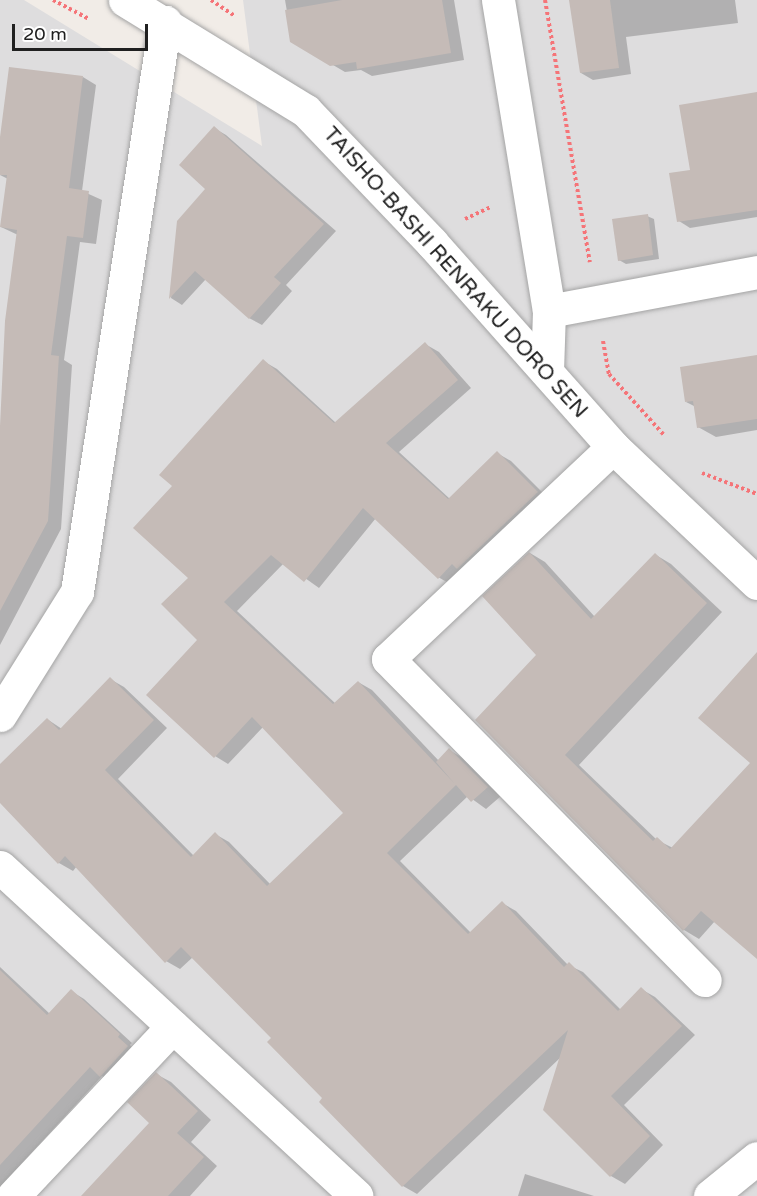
<!DOCTYPE html>
<html>
<head>
<meta charset="utf-8">
<style>
  body { margin:0 }
  #map { position:relative; width:757px; height:1196px; overflow:hidden; background:#f1ece7; font-family:"Varela Round",sans-serif }
  div>[style] { position:absolute }
  .residential>* { inset:0; background:#deddde }
  .shadow>* { inset:0; background:#0003 }
  .building>* { inset:0; background:#c5bbb7 }
  .path>* { height:4px; margin-top:-2px; transform-origin:0; background:repeating-linear-gradient(90deg,#f57478 0 3px,transparent 0 6px) }
  .roads { filter:drop-shadow(0 0 2px #a4a4a4) drop-shadow(0 0 2px #a4a4a4) }
  .minor>* { height:33px; margin:-16.5px; padding:0 16.5px; transform-origin:16.5px; border-radius:16.5px; background:#fff }
  span { translate:-50% -50%; white-space:nowrap; text-align:center; line-height:1.15; -webkit-text-stroke:4.5px #fff; paint-order:stroke }
  .street-label { font-size:21px; color:#202020 }
  .scale { position:absolute; left:12px; top:24px; width:136px; height:27px; box-sizing:border-box; border:3px solid #202020; border-top:0; padding-left:8px; font-size:18px; line-height:21px; white-space:nowrap; color:#202020; -webkit-text-stroke:4px #fff; paint-order:stroke }
</style>
</head>
<body>
<div id="map">
  <div class="residential">
    <i style="clip-path:polygon(0 0,24px 0,262px 146px,243px 0,757px 0,757px 1196px,0 1196px)"></i>
  </div>
  <div class="shadow">
    <i style="clip-path:polygon(285px 0,454px 0,464px 60px,372px 76px,361px 70px,345px 72px,292px 41px)"></i>
    <i style="clip-path:polygon(570px 0,735px 0,738px 23px,626px 37px,631px 74px,593px 80px,581px 73px)"></i>
    <i style="clip-path:polygon(83px 77px,96px 85px,82px 191px,102px 200px,96px 244px,80px 242px,64px 360px,72px 365px,61px 529px,0 645px,0 437px,18px 235px,1px 227px,8px 179px,0 175px,0 148px)"></i>
    <i style="clip-path:polygon(757px 94px,757px 217px,690px 228px,679px 221px,692px 171px)"></i>
    <i style="clip-path:polygon(214px 128px,226px 135px,336px 231px,286px 285px,292px 291px,262px 325px,249px 318px,206px 279px,182px 305px,171px 298px,178px 221px,208px 189px)"></i>
    <i style="clip-path:polygon(647px 216px,654px 219px,659px 259px,626px 264px,619px 260px)"></i>
    <i style="clip-path:polygon(425px 344px,439px 352px,471px 388px,399px 452px,450px 499px,497px 453px,511px 461px,551px 501px,452px 585px,438px 577px,376px 518px,319px 588px,284px 563px,237px 611px,336px 704px,358px 682px,372px 690px,439px 761px,449px 750px,463px 758px,501px 796px,486px 809px,468px 796px,400px 861px,471px 933px,502px 903px,516px 911px,568px 965px,583px 972px,621px 1010px,641px 989px,655px 997px,695px 1035px,624px 1105px,663px 1145px,625px 1184px,611px 1176px,545px 1109px,561px 1057px,417px 1194px,403px 1186px,273px 1038px,193px 957px,180px 969px,166px 961px,77px 866px,73px 871px,59px 863px,0 801px,0 791px,47px 719px,62px 729px,110px 679px,124px 687px,167px 728px,118px 779px,194px 856px,215px 834px,229px 842px,271px 885px,345px 813px,263px 727px,228px 764px,215px 756px,190px 578px,174px 486px,263px 361px,277px 369px,336px 423px)"></i>
    <i style="clip-path:polygon(757px 357px,757px 430px,716px 437px,698px 427px,696px 407px,686px 402px)"></i>
    <i style="clip-path:polygon(530px 553px,545px 562px,595px 617px,656px 555px,671px 564px,722px 612px,579px 765px,657px 840px,673px 848px,757px 784px,757px 957px,715px 921px,699px 939px,684px 930px,477px 720px,538px 655px)"></i>
    <i style="clip-path:polygon(0 967px,50px 1014px,71px 991px,84px 999px,132px 1043px,130px 1045px,140px 1055px,113px 1083px,102px 1076px,0 1187px)"></i>
    <i style="clip-path:polygon(156px 1074px,171px 1082px,211px 1120px,191px 1142px,217px 1166px,190px 1196px,82px 1196px,151px 1123px)"></i>
    <i style="clip-path:polygon(525px 1174px,594px 1196px,518px 1196px)"></i>
  </div>
  <div class="building">
    <i style="clip-path:polygon(342px 0,442px 0,451px 53px,357px 69px,356px 62px,330px 66px,290px 42px,285px 10px)"></i>
    <i style="clip-path:polygon(569px 0,610px 0,619px 68px,580px 73px)"></i>
    <i style="clip-path:polygon(9px 67px,83px 76px,69px 188px,89px 191px,83px 238px,67px 236px,51px 355px,59px 356px,48px 521px,0 611px,0 426px,5px 321px,17px 230px,0 227px,7px 175px,0 175px,0 137px)"></i>
    <i style="clip-path:polygon(757px 92px,757px 210px,677px 222px,669px 173px,690px 170px,679px 105px)"></i>
    <i style="clip-path:polygon(214px 126px,324px 224px,274px 277px,281px 283px,249px 319px,195px 271px,169px 299px,177px 221px,205px 189px,179px 165px)"></i>
    <i style="clip-path:polygon(648px 214px,653px 255px,618px 261px,612px 219px)"></i>
    <i style="clip-path:polygon(425px 342px,458px 380px,386px 443px,448px 499px,497px 451px,538px 492px,457px 569px,452px 564px,438px 579px,363px 508px,304px 582px,271px 555px,224px 602px,333px 704px,358px 681px,454px 783px,436px 762px,449px 748px,488px 787px,471px 802px,456px 785px,387px 853px,468px 934px,502px 901px,564px 967px,569px 962px,618px 1011px,641px 987px,682px 1026px,611px 1096px,650px 1136px,610px 1177px,543px 1110px,568px 1030px,402px 1187px,319px 1102px,322px 1098px,267px 1042px,271px 1038px,181px 947px,165px 963px,65px 856px,58px 864px,0 803px,0 764px,47px 718px,59px 730px,110px 677px,154px 720px,105px 770px,191px 857px,215px 832px,267px 886px,343px 813px,252px 717px,214px 758px,146px 695px,197px 640px,161px 604px,188px 578px,133px 528px,172px 486px,159px 475px,263px 359px,334px 423px)"></i>
    <i style="clip-path:polygon(757px 355px,757px 419px,697px 428px,693px 401px,685px 402px,680px 367px)"></i>
    <i style="clip-path:polygon(529px 552px,591px 619px,655px 553px,707px 603px,565px 755px,653px 841px,657px 837px,670px 849px,750px 763px,698px 718px,757px 652px,757px 959px,701px 911px,683px 931px,475px 720px,536px 655px,482px 596px)"></i>
    <i style="clip-path:polygon(0 970px,47px 1015px,71px 989px,120px 1034px,118px 1037px,128px 1046px,100px 1077px,90px 1067px,0 1165px)"></i>
    <i style="clip-path:polygon(156px 1072px,198px 1111px,177px 1133px,204px 1157px,168px 1196px,81px 1196px,149px 1123px,127px 1102px)"></i>
  </div>
  <div class="path">
    <i style="left:53px;top:0;width:41px;rotate:27.8deg"></i>
    <i style="left:211px;top:0;width:29px;rotate:34deg"></i>
    <i style="left:545px;top:0;width:266px;rotate:80.3deg"></i>
    <i style="left:465px;top:219px;width:29px;rotate:-25deg"></i>
    <i style="left:603px;top:341px;width:34px;rotate:80deg"></i>
    <i style="left:609px;top:374px;width:82px;rotate:48deg"></i>
    <i style="left:702px;top:473px;width:59px;rotate:20.9deg"></i>
  </div>
  <div class="roads">
    <div class="minor">
      <i style="left:125px;top:0;width:212px;rotate:31.5deg"></i>
      <i style="left:306px;top:111px;width:182px;rotate:46.3deg"></i>
      <i style="left:432px;top:243px;width:273px;rotate:48.4deg"></i>
      <i style="left:613px;top:447px;width:198px;rotate:43.4deg"></i>
      <i style="left:498px;top:0;width:315px;rotate:80.7deg"></i>
      <i style="left:549px;top:311px;width:60px;rotate:91.9deg"></i>
      <i style="left:549px;top:311px;width:212px;rotate:-10.6deg"></i>
      <i style="left:613px;top:447px;width:309px;rotate:136.7deg"></i>
      <i style="left:388px;top:659px;width:451px;rotate:45.4deg"></i>
      <i style="left:0;top:715px;width:145px;rotate:-58deg"></i>
      <i style="left:77px;top:592px;width:577px;rotate:-81.22deg"></i>
      <i style="left:0;top:867px;width:485px;rotate:42.7deg"></i>
      <i style="left:13px;top:1196px;width:233px;rotate:-46.7deg"></i>
      <i style="left:710px;top:1196px;width:60px;rotate:-39deg"></i>
    </div>
  </div>
  <div class="street-label">
    <span style="left:455px;top:273px;rotate:48deg">TAISHO-BASHI RENRAKU DORO SEN</span>
  </div>
  <div class="scale">20 m</div>
</div>
</body>
</html>
